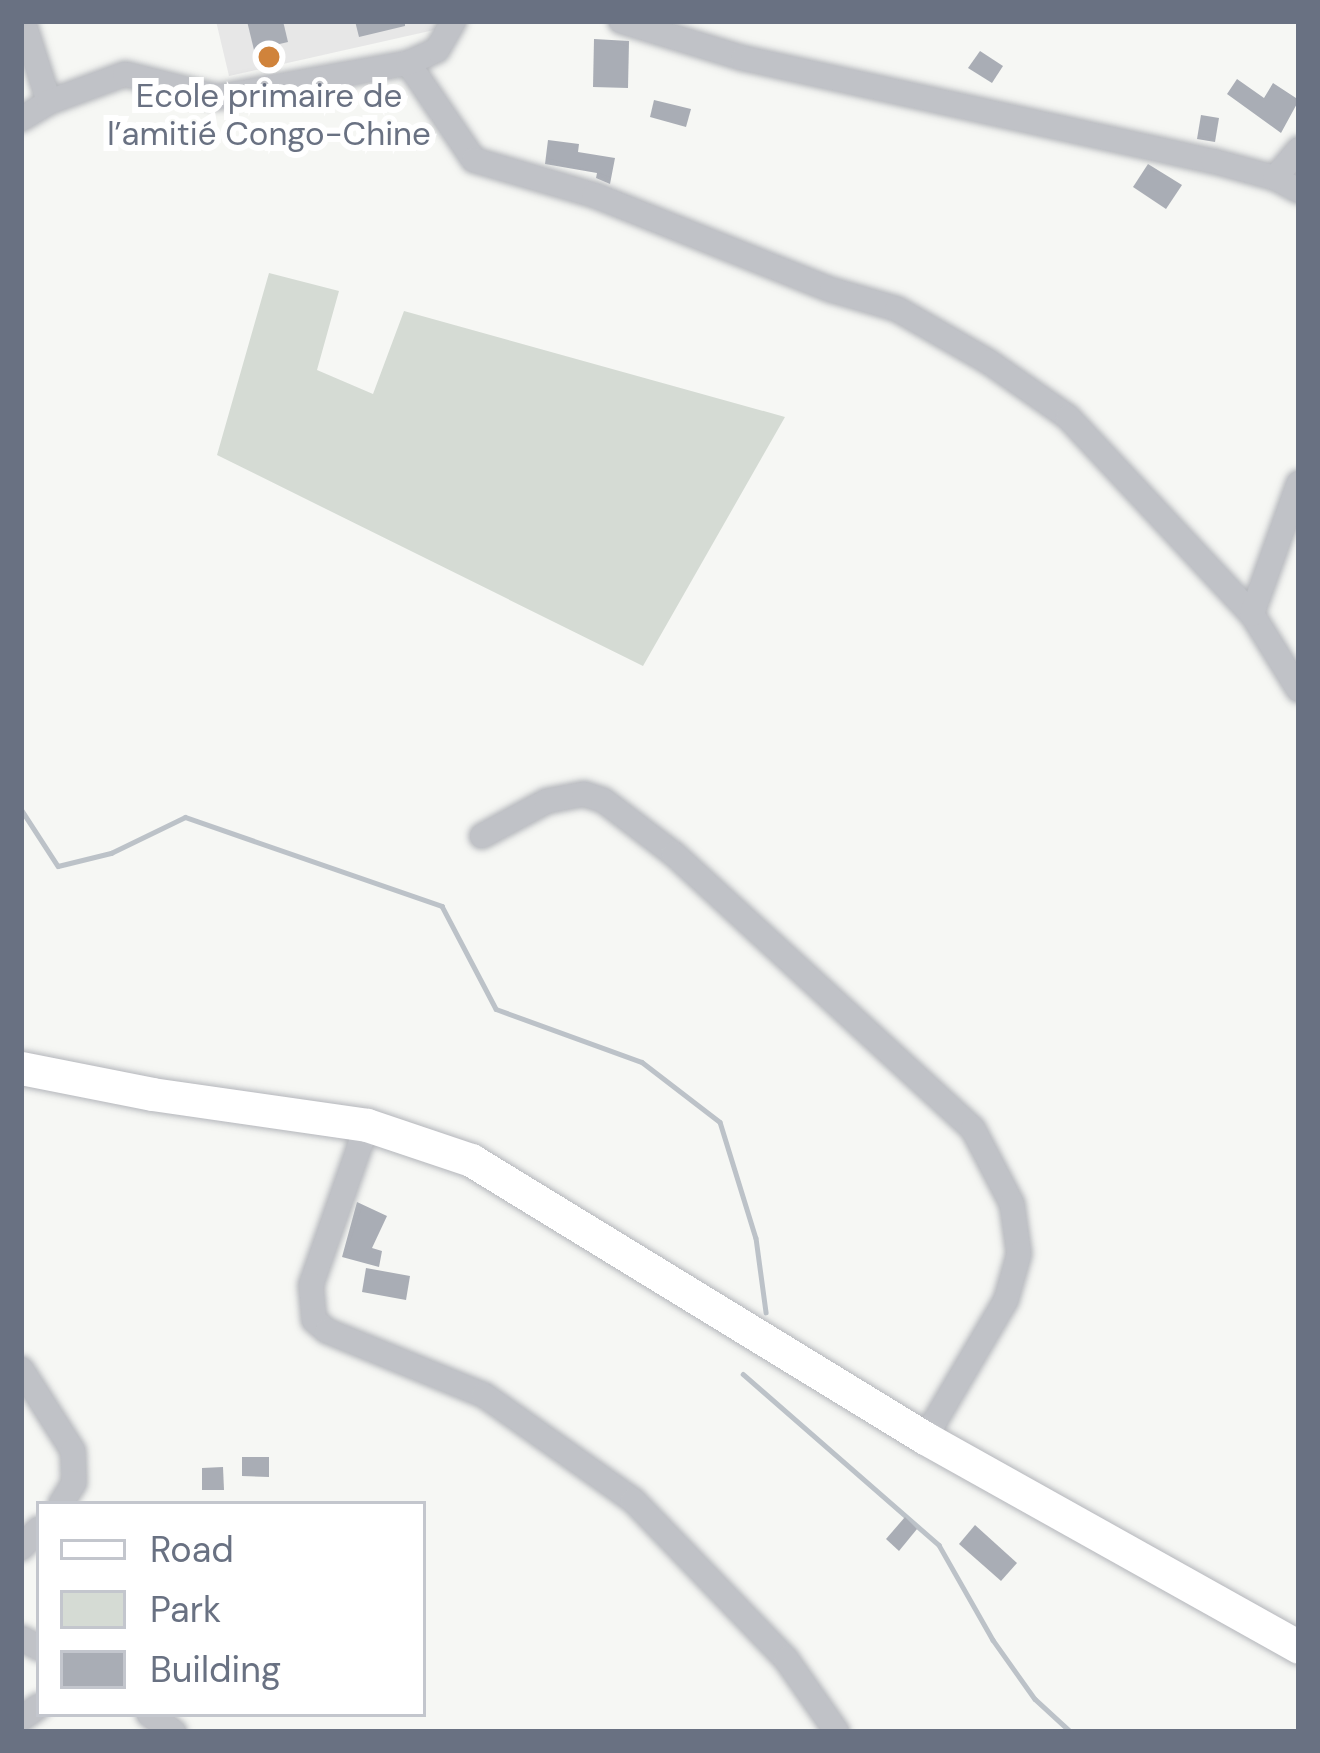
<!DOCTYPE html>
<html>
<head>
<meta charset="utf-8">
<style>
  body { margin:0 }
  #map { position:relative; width:1320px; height:1753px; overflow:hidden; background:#f6f7f4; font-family:"DM Sans",sans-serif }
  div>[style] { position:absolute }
  .built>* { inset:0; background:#e7e7e7 }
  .green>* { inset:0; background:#d5dbd4 }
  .stream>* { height:4.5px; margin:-2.25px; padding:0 2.25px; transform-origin:2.25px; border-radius:2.25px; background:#bcc2c8 }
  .building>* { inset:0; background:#a9adb5 }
  .roads { filter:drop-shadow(0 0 3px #b4b6bb) drop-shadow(0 0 3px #b4b6bb) }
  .minor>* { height:24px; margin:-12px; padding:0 12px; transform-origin:12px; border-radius:12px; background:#c0c2c7 }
  .major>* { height:33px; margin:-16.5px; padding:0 16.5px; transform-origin:16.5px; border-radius:16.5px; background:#fff }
  .dots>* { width:33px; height:33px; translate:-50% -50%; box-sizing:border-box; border:6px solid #fff; border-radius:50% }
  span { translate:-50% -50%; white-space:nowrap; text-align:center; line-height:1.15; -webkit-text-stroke:12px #fff; paint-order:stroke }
  .poi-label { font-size:33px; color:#697182 }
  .frame { position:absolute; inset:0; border:24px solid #697182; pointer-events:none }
  .legend { position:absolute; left:36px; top:1501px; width:390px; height:216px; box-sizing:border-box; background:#fff; border:3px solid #c3c6cd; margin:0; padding:15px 21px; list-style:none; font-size:36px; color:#697182 }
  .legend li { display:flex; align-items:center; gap:24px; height:60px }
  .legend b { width:60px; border:3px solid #c3c6cd }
</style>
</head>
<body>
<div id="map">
  <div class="built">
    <i style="clip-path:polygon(216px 21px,454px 21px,452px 26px,229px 76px)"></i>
  </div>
  <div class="green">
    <i style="clip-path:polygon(269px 273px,339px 291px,317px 370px,373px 394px,404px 311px,785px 417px,643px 666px,217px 455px)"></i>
  </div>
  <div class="stream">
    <i style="left:21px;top:809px;width:68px;rotate:57deg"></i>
    <i style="left:58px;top:866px;width:55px;rotate:-13.8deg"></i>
    <i style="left:111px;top:853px;width:82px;rotate:-25.9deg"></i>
    <i style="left:185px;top:817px;width:272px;rotate:19.1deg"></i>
    <i style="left:442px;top:906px;width:116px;rotate:62.3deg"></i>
    <i style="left:496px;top:1009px;width:155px;rotate:20deg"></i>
    <i style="left:642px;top:1062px;width:98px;rotate:37.6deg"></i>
    <i style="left:720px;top:1122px;width:121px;rotate:72.8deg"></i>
    <i style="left:756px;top:1238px;width:75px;rotate:82.3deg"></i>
    <i style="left:743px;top:1374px;width:260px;rotate:41.1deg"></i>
    <i style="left:939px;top:1545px;width:109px;rotate:60.4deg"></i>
    <i style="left:993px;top:1640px;width:72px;rotate:54.6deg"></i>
    <i style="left:1035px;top:1699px;width:49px;rotate:42.5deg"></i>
  </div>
  <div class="building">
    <i style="clip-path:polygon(247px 21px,283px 21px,288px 42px,254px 50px)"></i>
    <i style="clip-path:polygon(355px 21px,405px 21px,405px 26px,359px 37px)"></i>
    <i style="clip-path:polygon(594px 39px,629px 41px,628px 88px,593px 87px)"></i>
    <i style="clip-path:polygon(980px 51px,1003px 66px,992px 83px,968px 68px)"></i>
    <i style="clip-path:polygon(1237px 79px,1264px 98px,1273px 83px,1299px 100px,1281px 133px,1227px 94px)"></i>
    <i style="clip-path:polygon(654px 100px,691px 109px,686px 127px,650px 117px)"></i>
    <i style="clip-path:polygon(1201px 115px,1219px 118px,1215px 142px,1197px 139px)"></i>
    <i style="clip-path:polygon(548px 140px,579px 144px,578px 152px,615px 158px,610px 184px,596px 178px,597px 173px,545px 164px)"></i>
    <i style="clip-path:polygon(1148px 164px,1182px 185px,1166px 209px,1133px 187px)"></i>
    <i style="clip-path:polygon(357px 1202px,387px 1216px,372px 1248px,382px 1251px,379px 1267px,342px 1257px)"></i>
    <i style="clip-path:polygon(366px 1268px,410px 1276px,406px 1300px,362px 1292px)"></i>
    <i style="clip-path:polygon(242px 1457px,269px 1457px,269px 1477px,242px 1476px)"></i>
    <i style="clip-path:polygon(223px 1467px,224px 1490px,202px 1490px,202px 1468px)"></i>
    <i style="clip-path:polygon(905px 1517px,917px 1529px,899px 1551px,886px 1539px)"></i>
    <i style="clip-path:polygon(975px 1525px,1017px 1563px,1001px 1581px,959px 1544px)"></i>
  </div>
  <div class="roads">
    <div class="minor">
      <i style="left:23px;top:21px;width:85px;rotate:72.2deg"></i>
      <i style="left:621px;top:21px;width:127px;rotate:16.9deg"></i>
      <i style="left:743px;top:58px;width:481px;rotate:12.4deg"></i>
      <i style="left:1213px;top:161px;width:64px;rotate:15.3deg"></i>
      <i style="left:1275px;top:178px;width:27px;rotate:28deg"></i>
      <i style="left:408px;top:63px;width:117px;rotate:55.8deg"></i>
      <i style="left:474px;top:160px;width:125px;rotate:16.3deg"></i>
      <i style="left:594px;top:195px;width:256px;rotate:21.8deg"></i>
      <i style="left:832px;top:290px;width:68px;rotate:16.3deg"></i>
      <i style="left:897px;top:309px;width:106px;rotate:29.9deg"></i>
      <i style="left:989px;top:362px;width:96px;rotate:34.8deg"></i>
      <i style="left:1068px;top:417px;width:270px;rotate:47deg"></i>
      <i style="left:1252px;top:614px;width:89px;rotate:58.3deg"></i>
      <i style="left:21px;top:119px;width:33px;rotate:-31deg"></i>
      <i style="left:49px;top:102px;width:81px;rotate:-20.2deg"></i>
      <i style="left:125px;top:74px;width:95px;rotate:14deg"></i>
      <i style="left:217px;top:97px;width:194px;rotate:-10.1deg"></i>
      <i style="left:408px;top:63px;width:32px;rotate:-24deg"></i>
      <i style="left:437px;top:50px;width:34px;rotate:-60deg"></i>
      <i style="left:1275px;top:178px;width:38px;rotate:-50deg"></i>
      <i style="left:1252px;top:614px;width:139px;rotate:-70.3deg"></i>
      <i style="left:482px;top:836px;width:74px;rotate:-28.3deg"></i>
      <i style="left:547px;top:801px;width:38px;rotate:-11deg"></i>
      <i style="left:584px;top:794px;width:20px;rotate:18deg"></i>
      <i style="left:603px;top:800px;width:89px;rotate:37.3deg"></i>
      <i style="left:674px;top:854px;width:406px;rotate:42.6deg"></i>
      <i style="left:973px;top:1129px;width:85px;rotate:62.5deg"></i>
      <i style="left:1012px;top:1204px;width:50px;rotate:82deg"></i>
      <i style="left:1019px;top:1254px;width:48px;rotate:105.8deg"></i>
      <i style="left:1006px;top:1300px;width:160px;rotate:120.4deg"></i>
      <i style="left:367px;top:1125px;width:170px;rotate:109.3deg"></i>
      <i style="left:311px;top:1285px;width:35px;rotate:85deg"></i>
      <i style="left:314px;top:1320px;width:17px;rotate:40deg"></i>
      <i style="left:327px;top:1331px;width:170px;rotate:22.2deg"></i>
      <i style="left:484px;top:1395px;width:182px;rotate:35.2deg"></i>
      <i style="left:633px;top:1500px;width:221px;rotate:46.1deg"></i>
      <i style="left:786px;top:1659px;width:89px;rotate:55.1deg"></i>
      <i style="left:21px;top:1369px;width:97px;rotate:57.6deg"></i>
      <i style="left:73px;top:1451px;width:32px;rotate:88deg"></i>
      <i style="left:74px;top:1483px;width:25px;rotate:122deg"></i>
      <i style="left:21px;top:1548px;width:26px;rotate:-47deg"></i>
      <i style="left:21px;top:1638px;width:21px;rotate:29deg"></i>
      <i style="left:149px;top:1714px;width:31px;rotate:36deg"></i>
      <i style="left:21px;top:1719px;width:22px;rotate:-36deg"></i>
    </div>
    <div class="major">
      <i style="left:21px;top:1068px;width:134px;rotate:11.2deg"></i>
      <i style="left:152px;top:1094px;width:217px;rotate:8.2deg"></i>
      <i style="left:367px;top:1125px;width:110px;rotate:18.6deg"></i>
      <i style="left:471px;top:1160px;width:532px;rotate:31.48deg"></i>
      <i style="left:925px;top:1438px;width:428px;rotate:29.2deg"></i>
    </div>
  </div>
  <div class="dots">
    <i style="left:269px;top:57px;background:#d0833b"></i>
  </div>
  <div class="poi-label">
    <span style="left:269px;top:115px">Ecole primaire de<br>l’amitié Congo-Chine</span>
  </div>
  <div class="frame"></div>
  <ul class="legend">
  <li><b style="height:15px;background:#fff"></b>Road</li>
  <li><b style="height:33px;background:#d5dbd4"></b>Park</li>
  <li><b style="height:33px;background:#a9adb5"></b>Building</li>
  </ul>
</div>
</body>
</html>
